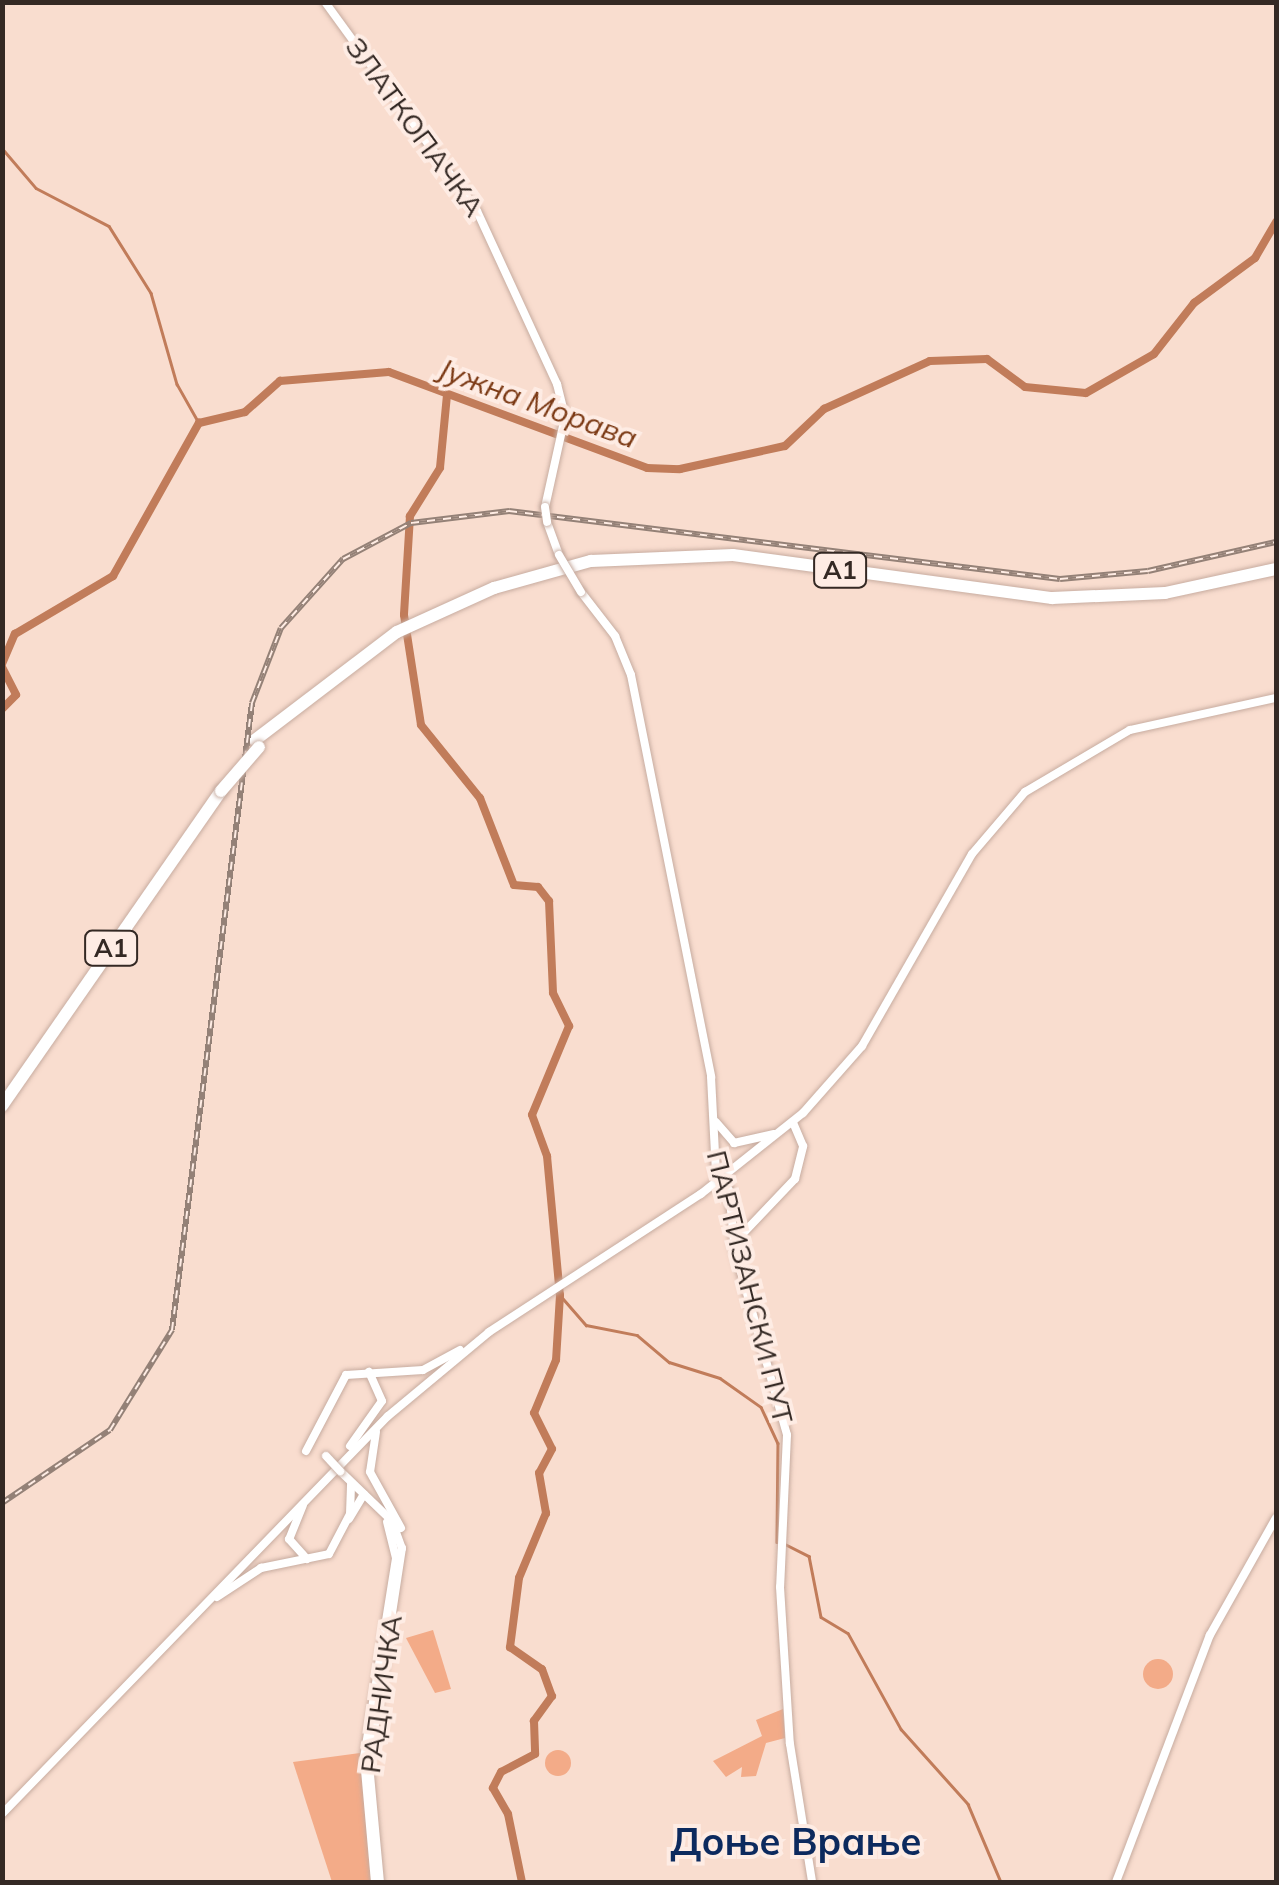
<!DOCTYPE html>
<html>
<head>
<meta charset="utf-8">
<style>
  body { margin:0 }
  #map { position:relative; width:1279px; height:1885px; overflow:hidden; background:#f9ddcf; font-family:Mulish,sans-serif }
  div>[style] { position:absolute }
  .green>* { inset:0; background:#f3ab88 }
  .round { border-radius:50% }
  .stream>* { height:2.5px; margin:-1.25px; padding:0 1.25px; transform-origin:1.25px; border-radius:1.25px; background:#c17c5a }
  .river>* { height:8px; margin:-4px; padding:0 4px; transform-origin:4px; border-radius:4px; background:#c17c5a }
  .roads { filter:drop-shadow(0 0 2px #c7aca0) drop-shadow(0 0 2px #c7aca0) }
  .secondary>* { height:8px; margin:-4px; padding:0 4px; transform-origin:4px; border-radius:4px; background:#fff }
  .highway>* { height:12px; margin:-6px; padding:0 6px; transform-origin:6px; border-radius:6px; background:#fff }
  .rail>* { height:6px; margin-top:-3px; transform-origin:0; background:repeating-linear-gradient(90deg,#feece4 0 8px,#948177 0 16px); box-sizing:border-box; border-block:2px solid #948177 }
  .bridges { filter:drop-shadow(0 0 2px #c7aca0) drop-shadow(0 0 2px #c7aca0) }
  .secondary-bridge>* { height:8px; margin:-4px; padding:0 4px; transform-origin:4px; border-radius:4px; background:#fff }
  .highway-bridge>* { height:12px; margin:-6px; padding:0 6px; transform-origin:6px; border-radius:6px; background:#fff }
  span { translate:-50% -50%; white-space:nowrap; text-align:center; line-height:1.15; -webkit-text-stroke:8px #feece4; paint-order:stroke }
  .shield-label span { padding:2px 8px; background:#feece4; border:2px solid; border-radius:8px; -webkit-text-stroke-width:0 }
  .shield-label { font-size:25px; color:#342924; font-weight:700 }
  .street-label { font-size:28px; color:#342924 }
  .water-label { font-size:30px; color:#7c3a15; font-style:italic }
  .district-label { font-size:38px; color:#0c2a5e; font-weight:700 }
  .frame { position:absolute; inset:0; border:5px solid #342924; pointer-events:none }
</style>
</head>
<body>
<div id="map">
  <div class="green">
    <i style="clip-path:polygon(433px 1630px,451px 1689px,435px 1693px,406px 1638px)"></i>
    <i class="round" style="left:1143px;top:1659px;width:30px;height:30px"></i>
    <i style="clip-path:polygon(783px 1709px,785px 1738px,766px 1743px,756px 1776px,741px 1777px,742px 1767px,726px 1777px,713px 1761px,762px 1736px,756px 1720px)"></i>
    <i class="round" style="left:545px;top:1750px;width:26px;height:26px"></i>
    <i style="clip-path:polygon(360px 1753px,371px 1882px,332px 1882px,293px 1762px)"></i>
  </div>
  <div class="stream">
    <i style="left:2px;top:148px;width:52px;rotate:49.6deg"></i>
    <i style="left:36px;top:188px;width:82px;rotate:27.5deg"></i>
    <i style="left:109px;top:226px;width:79px;rotate:57.9deg"></i>
    <i style="left:151px;top:293px;width:95px;rotate:74.1deg"></i>
    <i style="left:177px;top:384px;width:45px;rotate:60.6deg"></i>
    <i style="left:560px;top:1295px;width:40px;rotate:49deg"></i>
    <i style="left:586px;top:1325px;width:52px;rotate:11.1deg"></i>
    <i style="left:637px;top:1335px;width:42px;rotate:40.2deg"></i>
    <i style="left:669px;top:1362px;width:53px;rotate:17.4deg"></i>
    <i style="left:720px;top:1378px;width:50px;rotate:35.3deg"></i>
    <i style="left:761px;top:1407px;width:40px;rotate:65deg"></i>
    <i style="left:778px;top:1443px;width:99px;rotate:90.6deg"></i>
    <i style="left:785px;top:1544px;width:27px;rotate:27deg"></i>
    <i style="left:809px;top:1556px;width:62px;rotate:78.9deg"></i>
    <i style="left:821px;top:1617px;width:31px;rotate:31deg"></i>
    <i style="left:848px;top:1633px;width:110px;rotate:61.1deg"></i>
    <i style="left:901px;top:1729px;width:101px;rotate:48.2deg"></i>
    <i style="left:968px;top:1804px;width:85px;rotate:67.1deg"></i>
  </div>
  <div class="river">
    <i style="left:447px;top:395px;width:73px;rotate:95.5deg"></i>
    <i style="left:440px;top:468px;width:57px;rotate:122deg"></i>
    <i style="left:410px;top:516px;width:99px;rotate:93.5deg"></i>
    <i style="left:404px;top:615px;width:111px;rotate:81.2deg"></i>
    <i style="left:421px;top:725px;width:94px;rotate:51.1deg"></i>
    <i style="left:480px;top:798px;width:93px;rotate:68.7deg"></i>
    <i style="left:514px;top:885px;width:24px;rotate:5deg"></i>
    <i style="left:538px;top:887px;width:18px;rotate:52deg"></i>
    <i style="left:549px;top:901px;width:92px;rotate:87.5deg"></i>
    <i style="left:553px;top:993px;width:37px;rotate:64deg"></i>
    <i style="left:569px;top:1026px;width:96px;rotate:112.6deg"></i>
    <i style="left:532px;top:1115px;width:44px;rotate:69.9deg"></i>
    <i style="left:547px;top:1156px;width:140px;rotate:84.7deg"></i>
    <i style="left:560px;top:1295px;width:65px;rotate:93.5deg"></i>
    <i style="left:556px;top:1360px;width:57px;rotate:112.5deg"></i>
    <i style="left:534px;top:1413px;width:40px;rotate:63.4deg"></i>
    <i style="left:552px;top:1449px;width:27px;rotate:118deg"></i>
    <i style="left:539px;top:1473px;width:41px;rotate:80.1deg"></i>
    <i style="left:546px;top:1513px;width:70px;rotate:112.6deg"></i>
    <i style="left:519px;top:1578px;width:70px;rotate:97.4deg"></i>
    <i style="left:510px;top:1647px;width:39px;rotate:35deg"></i>
    <i style="left:542px;top:1669px;width:29px;rotate:70deg"></i>
    <i style="left:552px;top:1696px;width:31px;rotate:126deg"></i>
    <i style="left:534px;top:1721px;width:33px;rotate:88deg"></i>
    <i style="left:535px;top:1754px;width:38px;rotate:152deg"></i>
    <i style="left:501px;top:1772px;width:18px;rotate:117deg"></i>
    <i style="left:493px;top:1788px;width:30px;rotate:60deg"></i>
    <i style="left:508px;top:1814px;width:69px;rotate:78.4deg"></i>
    <i style="left:2px;top:664px;width:33px;rotate:-67deg"></i>
    <i style="left:15px;top:634px;width:114px;rotate:-30.6deg"></i>
    <i style="left:113px;top:576px;width:176px;rotate:-60.7deg"></i>
    <i style="left:199px;top:423px;width:47px;rotate:-13.4deg"></i>
    <i style="left:245px;top:412px;width:47px;rotate:-41.5deg"></i>
    <i style="left:280px;top:381px;width:109px;rotate:-4.7deg"></i>
    <i style="left:389px;top:372px;width:275px;rotate:20.4deg"></i>
    <i style="left:647px;top:468px;width:33px;rotate:2deg"></i>
    <i style="left:680px;top:469px;width:107px;rotate:-12.4deg"></i>
    <i style="left:785px;top:446px;width:54px;rotate:-43.5deg"></i>
    <i style="left:824px;top:409px;width:116px;rotate:-24.4deg"></i>
    <i style="left:930px;top:361px;width:57px;rotate:-2deg"></i>
    <i style="left:987px;top:359px;width:47px;rotate:36.4deg"></i>
    <i style="left:1025px;top:387px;width:61px;rotate:5.6deg"></i>
    <i style="left:1086px;top:393px;width:78px;rotate:-29.8deg"></i>
    <i style="left:1154px;top:354px;width:65px;rotate:-51.9deg"></i>
    <i style="left:1194px;top:303px;width:76px;rotate:-36.4deg"></i>
    <i style="left:1255px;top:258px;width:42px;rotate:-59.7deg"></i>
    <i style="left:2px;top:667px;width:31px;rotate:63deg"></i>
    <i style="left:16px;top:695px;width:20px;rotate:135deg"></i>
  </div>
  <div class="roads">
    <div class="secondary">
      <i style="left:325px;top:2px;width:258px;rotate:54deg"></i>
      <i style="left:477px;top:211px;width:191px;rotate:65.2deg"></i>
      <i style="left:557px;top:384px;width:34px;rotate:76deg"></i>
      <i style="left:565px;top:417px;width:92px;rotate:102.5deg"></i>
      <i style="left:547px;top:522px;width:35px;rotate:70deg"></i>
      <i style="left:581px;top:592px;width:56px;rotate:52.3deg"></i>
      <i style="left:615px;top:636px;width:42px;rotate:67.7deg"></i>
      <i style="left:631px;top:675px;width:410px;rotate:78.7deg"></i>
      <i style="left:711px;top:1077px;width:94px;rotate:87deg"></i>
      <i style="left:716px;top:1122px;width:28px;rotate:49deg"></i>
      <i style="left:734px;top:1143px;width:41px;rotate:-12.7deg"></i>
      <i style="left:729px;top:1190px;width:61px;rotate:84.4deg"></i>
      <i style="left:735px;top:1251px;width:191px;rotate:74.2deg"></i>
      <i style="left:787px;top:1435px;width:152px;rotate:92.6deg"></i>
      <i style="left:780px;top:1587px;width:157px;rotate:86.4deg"></i>
      <i style="left:790px;top:1744px;width:140px;rotate:80.9deg"></i>
      <i style="left:733px;top:1244px;width:90px;rotate:-46.4deg"></i>
      <i style="left:795px;top:1179px;width:34px;rotate:-76deg"></i>
      <i style="left:803px;top:1146px;width:25px;rotate:-113deg"></i>
      <i style="left:376px;top:1432px;width:40px;rotate:98.5deg"></i>
      <i style="left:370px;top:1472px;width:64px;rotate:61deg"></i>
      <i style="left:350px;top:1446px;width:55px;rotate:-54.6deg"></i>
      <i style="left:382px;top:1401px;width:32px;rotate:-114deg"></i>
      <i style="left:306px;top:1451px;width:86px;rotate:-62.2deg"></i>
      <i style="left:346px;top:1375px;width:77px;rotate:-3.7deg"></i>
      <i style="left:423px;top:1370px;width:42px;rotate:-28.4deg"></i>
      <i style="left:340px;top:1471px;width:72px;rotate:43.9deg"></i>
      <i style="left:392px;top:1521px;width:29px;rotate:70deg"></i>
      <i style="left:402px;top:1548px;width:219px;rotate:98.7deg"></i>
      <i style="left:369px;top:1764px;width:119px;rotate:84.7deg"></i>
      <i style="left:303px;top:1505px;width:37px;rotate:112deg"></i>
      <i style="left:289px;top:1539px;width:27px;rotate:48deg"></i>
      <i style="left:349px;top:1519px;width:29px;rotate:-59deg"></i>
      <i style="left:217px;top:1597px;width:53px;rotate:-33.4deg"></i>
      <i style="left:261px;top:1568px;width:69px;rotate:-11.6deg"></i>
      <i style="left:329px;top:1554px;width:45px;rotate:-62.3deg"></i>
      <i style="left:350px;top:1514px;width:31px;rotate:-88deg"></i>
      <i style="left:2px;top:1814px;width:554px;rotate:-45.88deg"></i>
      <i style="left:388px;top:1416px;width:131px;rotate:-39.7deg"></i>
      <i style="left:489px;top:1332px;width:253px;rotate:-33.1deg"></i>
      <i style="left:701px;top:1194px;width:130px;rotate:-38.5deg"></i>
      <i style="left:803px;top:1113px;width:89px;rotate:-48.6deg"></i>
      <i style="left:862px;top:1046px;width:221px;rotate:-60.2deg"></i>
      <i style="left:972px;top:854px;width:82px;rotate:-49.5deg"></i>
      <i style="left:1025px;top:792px;width:122px;rotate:-30.6deg"></i>
      <i style="left:1130px;top:730px;width:149px;rotate:-12.4deg"></i>
      <i style="left:375px;top:1882px;width:124px;rotate:-95.1deg"></i>
      <i style="left:364px;top:1758px;width:203px;rotate:-80.9deg"></i>
      <i style="left:396px;top:1558px;width:37px;rotate:-104deg"></i>
      <i style="left:1116px;top:1882px;width:264px;rotate:-69.2deg"></i>
      <i style="left:1210px;top:1635px;width:134px;rotate:-60.6deg"></i>
    </div>
    <div class="highway">
      <i style="left:255px;top:740px;width:178px;rotate:-37.3deg"></i>
      <i style="left:397px;top:632px;width:107px;rotate:-24.4deg"></i>
      <i style="left:494px;top:588px;width:101px;rotate:-15.6deg"></i>
      <i style="left:591px;top:561px;width:142px;rotate:-2.4deg"></i>
      <i style="left:733px;top:555px;width:322px;rotate:7.7deg"></i>
      <i style="left:1052px;top:598px;width:113px;rotate:-2.5deg"></i>
      <i style="left:1165px;top:593px;width:114px;rotate:-12.2deg"></i>
      <i style="left:2px;top:1106px;width:384px;rotate:-55.2deg"></i>
    </div>
  </div>
  <div class="rail">
    <i style="left:2px;top:1503px;width:130px;rotate:-34.1deg"></i>
    <i style="left:110px;top:1430px;width:118px;rotate:-58.2deg"></i>
    <i style="left:172px;top:1330px;width:632px;rotate:-82.73deg"></i>
    <i style="left:252px;top:703px;width:80px;rotate:-68.9deg"></i>
    <i style="left:281px;top:628px;width:93px;rotate:-48.1deg"></i>
    <i style="left:343px;top:559px;width:77px;rotate:-27.9deg"></i>
    <i style="left:411px;top:523px;width:99px;rotate:-7deg"></i>
    <i style="left:509px;top:511px;width:555px;rotate:7.04deg"></i>
    <i style="left:1060px;top:579px;width:88px;rotate:-5.2deg"></i>
    <i style="left:1148px;top:571px;width:131px;rotate:-12.8deg"></i>
  </div>
  <div class="bridges">
    <div class="secondary-bridge">
      <i style="left:545px;top:507px;width:15px;rotate:82deg"></i>
      <i style="left:559px;top:555px;width:43px;rotate:59.3deg"></i>
      <i style="left:716px;top:1171px;width:23px;rotate:56deg"></i>
      <i style="left:326px;top:1456px;width:21px;rotate:47deg"></i>
    </div>
    <div class="highway-bridge">
      <i style="left:221px;top:791px;width:58px;rotate:-49.2deg"></i>
    </div>
  </div>
  <div class="shield-label">
    <span style="left:840px;top:570px">A1</span>
    <span style="left:111px;top:948px">A1</span>
  </div>
  <div class="street-label">
    <span style="left:415px;top:127px;rotate:54deg">ЗЛАТКОПАЧКА</span>
    <span style="left:750px;top:1287px;rotate:76deg">ПАРТИЗАНСКИ ПУТ</span>
    <span style="left:381px;top:1694px;rotate:-82deg">РАДНИЧКА</span>
  </div>
  <div class="water-label">
    <span style="left:538px;top:403px;rotate:20deg">Јужна Морава</span>
  </div>
  <div class="district-label">
    <span style="left:796px;top:1842px">Доње Врање</span>
  </div>
  <div class="frame"></div>
</div>
</body>
</html>
